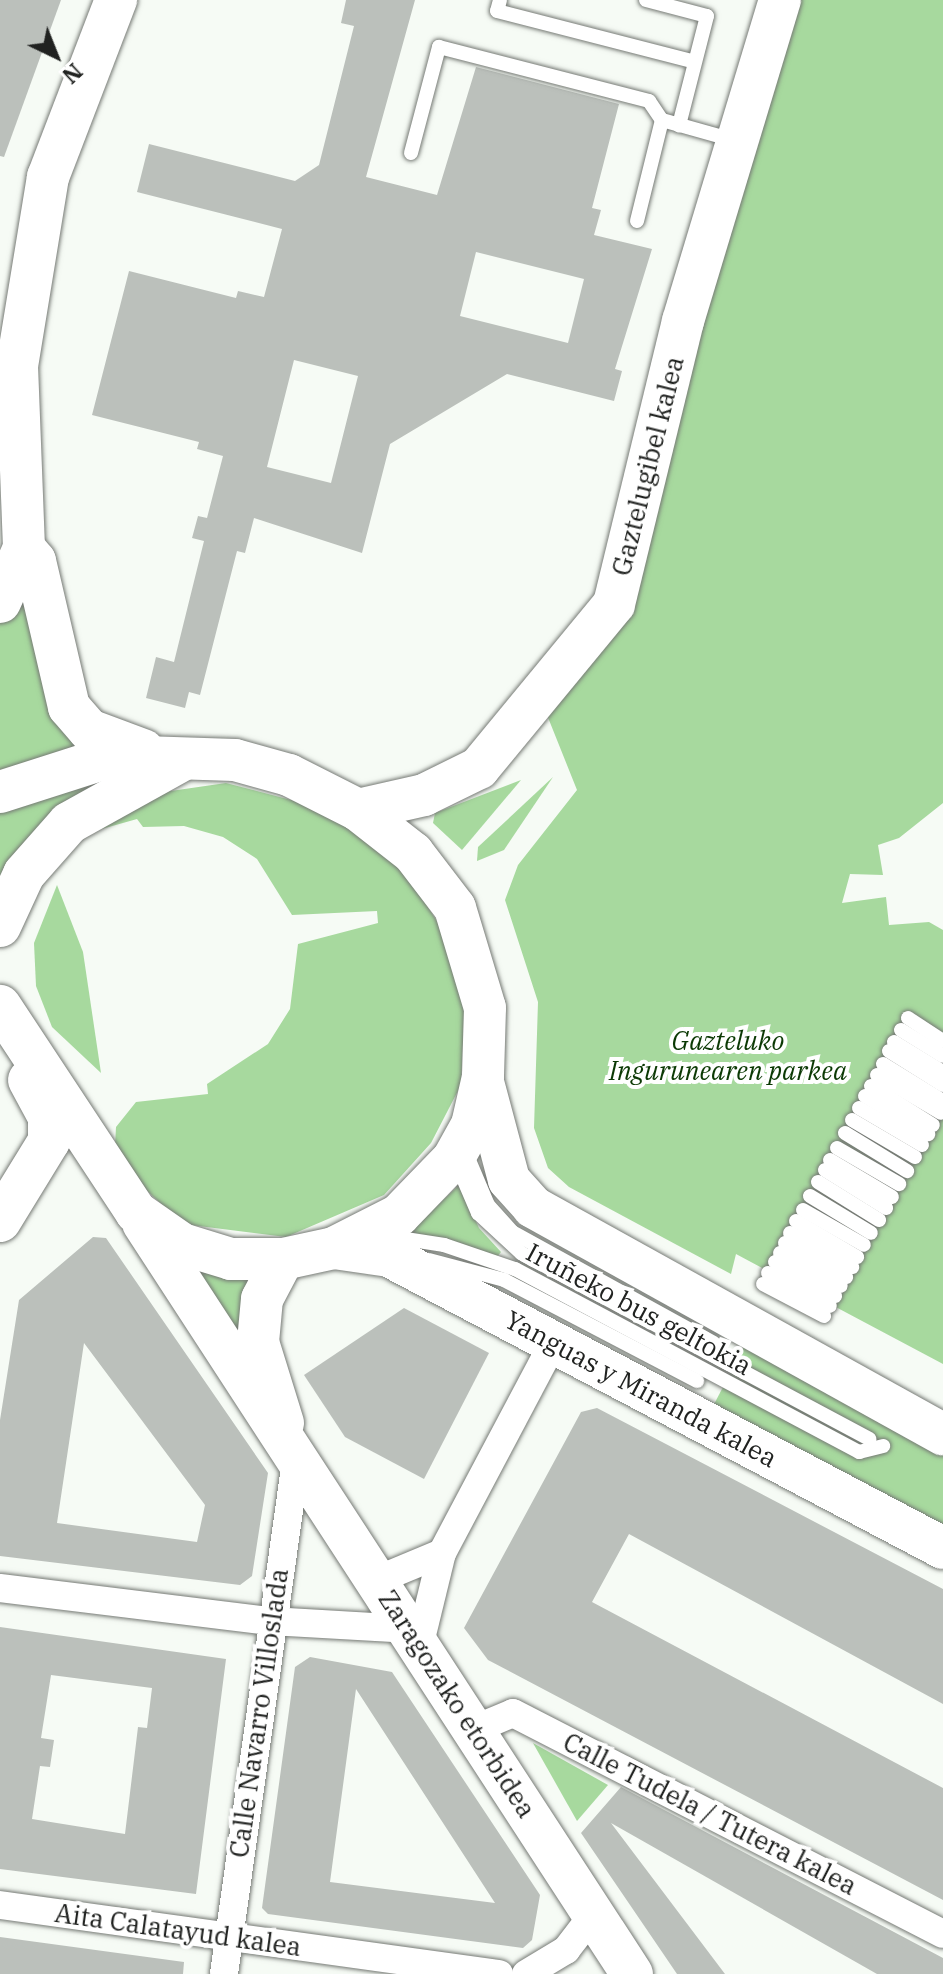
<!DOCTYPE html>
<html>
<head>
<meta charset="utf-8">
<style>
  body { margin:0 }
  #map { position:relative; width:943px; height:1974px; overflow:hidden; background:#f6fbf5; font-family:"IBM Plex Serif",serif }
  div>[style] { position:absolute }
  .green>* { inset:0; background:#a7d99e }
  .building>* { inset:0; background:#bbc0bb }
  .roads { filter:drop-shadow(0 0 2px #767a75) drop-shadow(0 0 2px #767a75) }
  .lane>* { height:14px; margin:-7px; padding:0 7px; transform-origin:7px; border-radius:7px; background:#fff }
  .street>* { height:28px; margin:-14px; padding:0 14px; transform-origin:14px; border-radius:14px; background:#fff }
  .secondary>* { height:42px; margin:-21px; padding:0 21px; transform-origin:21px; border-radius:21px; background:#fff }
  span { translate:-50% -50%; white-space:nowrap; text-align:center; line-height:1.15; -webkit-text-stroke:8px #fff; paint-order:stroke }
  .street-label { font-size:26px; color:#202220 }
  .park-label { font-size:26px; color:#0b3904; font-style:italic }
  .north { position:absolute; left:16px; top:16px; width:80px; height:80px; -webkit-text-stroke:6px #fff; paint-order:stroke; rotate:137deg; font-size:22px; font-weight:700; line-height:32px; text-align:center; color:#202220 }
  .north::after { content:''; display:block; margin:auto; width:28px; height:36px; background:#202220; clip-path:polygon(50% 0,100% 100%,50% 72%,0 100%) }
</style>
</head>
<body>
<div id="map">
  <div class="green">
    <i style="clip-path:polygon(798px 0,943px 0,943px 803px,899px 838px,878px 845px,883px 875px,850px 874px,842px 903px,886px 897px,889px 925px,929px 922px,943px 930px,943px 1364px,736px 1254px,731px 1274px,569px 1187px,548px 1168px,534px 1128px,538px 1002px,505px 900px,518px 865px,577px 790px,547px 715px,570px 688px)"></i>
    <i style="clip-path:polygon(26px 578px,88px 747px,0 775px,0 603px)"></i>
    <i style="clip-path:polygon(112px 769px,0 886px,0 806px)"></i>
    <i style="clip-path:polygon(553px 777px,504px 850px,477px 861px,478px 847px)"></i>
    <i style="clip-path:polygon(521px 780px,462px 850px,433px 823px,435px 813px)"></i>
    <i style="clip-path:polygon(226px 783px,333px 811px,373px 842px,410px 879px,438px 923px,465px 1004px,461px 1085px,431px 1143px,384px 1195px,286px 1237px,183px 1224px,131px 1176px,115px 1146px,116px 1127px,136px 1102px,208px 1094px,207px 1084px,268px 1044px,290px 1009px,298px 944px,378px 923px,377px 911px,292px 915px,257px 859px,223px 837px,184px 826px,143px 827px,137px 819px,91px 832px,157px 793px)"></i>
    <i style="clip-path:polygon(57px 885px,83px 952px,101px 1073px,52px 1027px,36px 986px,34px 943px)"></i>
    <i style="clip-path:polygon(459px 1185px,479px 1228px,501px 1252px,496px 1258px,408px 1233px)"></i>
    <i style="clip-path:polygon(197px 1271px,252px 1279px,243px 1328px,227px 1338px)"></i>
    <i style="clip-path:polygon(746px 1343px,943px 1448px,943px 1532px,711px 1410px)"></i>
    <i style="clip-path:polygon(533px 1743px,608px 1785px,577px 1821px)"></i>
  </div>
  <div class="building">
    <i style="clip-path:polygon(0 0,61px 0,4px 157px,0 156px)"></i>
    <i style="clip-path:polygon(evenodd,346px 0,415px 0,366px 177px,437px 195px,476px 67px,619px 104px,592px 208px,601px 210px,594px 235px,652px 249px,615px 369px,622px 371px,614px 401px,507px 374px,390px 444px,362px 553px,254px 518px,245px 553px,237px 551px,200px 695px,189px 692px,185px 708px,146px 698px,156px 657px,174px 662px,204px 541px,192px 538px,198px 516px,207px 518px,223px 456px,197px 449px,199px 442px,92px 415px,129px 271px,236px 298px,238px 291px,264px 297px,282px 229px,137px 192px,149px 144px,295px 181px,319px 165px,354px 26px,341px 23px,346px 0,476px 252px,584px 279px,568px 343px,460px 316px,476px 252px,346px 0,294px 360px,358px 376px,331px 483px,267px 467px,294px 360px)"></i>
    <i style="clip-path:polygon(evenodd,93px 1237px,106px 1238px,268px 1473px,252px 1576px,240px 1585px,0 1556px,0 1420px,19px 1300px,93px 1237px,84px 1343px,205px 1505px,197px 1542px,57px 1523px,84px 1343px)"></i>
    <i style="clip-path:polygon(404px 1308px,489px 1353px,424px 1479px,345px 1437px,304px 1375px)"></i>
    <i style="clip-path:polygon(597px 1408px,943px 1589px,943px 1704px,629px 1534px,592px 1602px,943px 1788px,943px 1900px,488px 1660px,464px 1628px,581px 1412px)"></i>
    <i style="clip-path:polygon(evenodd,0 1627px,226px 1659px,196px 1894px,0 1869px,0 1627px,51px 1675px,152px 1688px,147px 1728px,138px 1727px,125px 1834px,32px 1819px,40px 1766px,50px 1767px,54px 1740px,41px 1738px,51px 1675px)"></i>
    <i style="clip-path:polygon(evenodd,310px 1657px,392px 1672px,540px 1895px,532px 1940px,523px 1948px,268px 1914px,262px 1908px,295px 1667px,310px 1657px,356px 1689px,495px 1903px,330px 1882px,356px 1689px)"></i>
    <i style="clip-path:polygon(621px 1787px,943px 1958px,943px 1974px,877px 1974px,611px 1823px,725px 1974px,677px 1974px,581px 1833px)"></i>
    <i style="clip-path:polygon(0 1937px,184px 1962px,183px 1974px,0 1974px)"></i>
  </div>
  <div class="roads">
    <div class="lane">
      <i style="left:500px;top:0;width:11px;rotate:105deg"></i>
      <i style="left:497px;top:11px;width:204px;rotate:14.4deg"></i>
      <i style="left:646px;top:0;width:63px;rotate:14.7deg"></i>
      <i style="left:707px;top:16px;width:113px;rotate:104.4deg"></i>
      <i style="left:411px;top:153px;width:110px;rotate:-75.2deg"></i>
      <i style="left:439px;top:47px;width:217px;rotate:14.4deg"></i>
      <i style="left:649px;top:101px;width:23px;rotate:56deg"></i>
      <i style="left:637px;top:221px;width:104px;rotate:-76.1deg"></i>
      <i style="left:662px;top:120px;width:74px;rotate:15.7deg"></i>
      <i style="left:908px;top:1018px;width:42px;rotate:33.3deg"></i>
      <i style="left:901px;top:1030px;width:49px;rotate:31.8deg"></i>
      <i style="left:894px;top:1042px;width:57px;rotate:31.5deg"></i>
      <i style="left:889px;top:1051px;width:64px;rotate:32.2deg"></i>
      <i style="left:883px;top:1064px;width:70px;rotate:31.7deg"></i>
      <i style="left:877px;top:1075px;width:74px;rotate:30.7deg"></i>
      <i style="left:871px;top:1086px;width:73px;rotate:32.2deg"></i>
      <i style="left:865px;top:1096px;width:74px;rotate:31.1deg"></i>
      <i style="left:859px;top:1108px;width:73px;rotate:30.4deg"></i>
      <i style="left:852px;top:1120px;width:73px;rotate:30.4deg"></i>
      <i style="left:845px;top:1133px;width:73px;rotate:31.5deg"></i>
      <i style="left:837px;top:1148px;width:72px;rotate:30.1deg"></i>
      <i style="left:466px;top:1153px;width:56px;rotate:67.1deg"></i>
      <i style="left:488px;top:1205px;width:36px;rotate:48deg"></i>
      <i style="left:512px;top:1232px;width:230px;rotate:28.8deg"></i>
      <i style="left:830px;top:1160px;width:72px;rotate:30.8deg"></i>
      <i style="left:456px;top:1162px;width:56px;rotate:66.7deg"></i>
      <i style="left:478px;top:1213px;width:59px;rotate:42.9deg"></i>
      <i style="left:521px;top:1253px;width:395px;rotate:28.1deg"></i>
      <i style="left:825px;top:1170px;width:72px;rotate:31.9deg"></i>
      <i style="left:818px;top:1182px;width:72px;rotate:31.9deg"></i>
      <i style="left:810px;top:1196px;width:71px;rotate:31.2deg"></i>
      <i style="left:803px;top:1210px;width:70px;rotate:29.8deg"></i>
      <i style="left:796px;top:1221px;width:71px;rotate:30.5deg"></i>
      <i style="left:790px;top:1233px;width:71px;rotate:28.7deg"></i>
      <i style="left:386px;top:1236px;width:59px;rotate:8.8deg"></i>
      <i style="left:444px;top:1245px;width:75px;rotate:18.7deg"></i>
      <i style="left:515px;top:1269px;width:390px;rotate:28deg"></i>
      <i style="left:859px;top:1452px;width:25px;rotate:-14deg"></i>
      <i style="left:785px;top:1243px;width:70px;rotate:29.1deg"></i>
      <i style="left:780px;top:1253px;width:69px;rotate:28.4deg"></i>
      <i style="left:429px;top:1260px;width:78px;rotate:14.9deg"></i>
      <i style="left:504px;top:1280px;width:218px;rotate:27.6deg"></i>
      <i style="left:775px;top:1262px;width:69px;rotate:29.5deg"></i>
      <i style="left:768px;top:1273px;width:70px;rotate:28deg"></i>
      <i style="left:763px;top:1284px;width:69px;rotate:27.7deg"></i>
    </div>
    <div class="street">
      <i style="left:377px;top:1580px;width:70px;rotate:-22.6deg"></i>
      <i style="left:0;top:1588px;width:272px;rotate:7deg"></i>
      <i style="left:270px;top:1621px;width:137px;rotate:3.3deg"></i>
      <i style="left:419px;top:1647px;width:97px;rotate:-76.3deg"></i>
      <i style="left:442px;top:1553px;width:238px;rotate:-62.1deg"></i>
      <i style="left:475px;top:1729px;width:41px;rotate:-22.8deg"></i>
      <i style="left:513px;top:1713px;width:483px;rotate:27.2deg"></i>
      <i style="left:0;top:1905px;width:504px;rotate:7.87deg"></i>
      <i style="left:224px;top:1974px;width:526px;rotate:-82.02deg"></i>
      <i style="left:526px;top:1974px;width:47px;rotate:-31deg"></i>
      <i style="left:566px;top:1950px;width:44px;rotate:-52.4deg"></i>
    </div>
    <div class="secondary">
      <i style="left:24px;top:548px;width:17px;rotate:50deg"></i>
      <i style="left:35px;top:561px;width:150px;rotate:76.9deg"></i>
      <i style="left:69px;top:707px;width:30px;rotate:49deg"></i>
      <i style="left:89px;top:730px;width:58px;rotate:20.3deg"></i>
      <i style="left:0;top:602px;width:59px;rotate:-66deg"></i>
      <i style="left:24px;top:548px;width:182px;rotate:-92.2deg"></i>
      <i style="left:17px;top:366px;width:192px;rotate:-80.7deg"></i>
      <i style="left:48px;top:177px;width:190px;rotate:-69deg"></i>
      <i style="left:0;top:792px;width:118px;rotate:-17.8deg"></i>
      <i style="left:112px;top:756px;width:123px;rotate:1.9deg"></i>
      <i style="left:235px;top:760px;width:56px;rotate:15.5deg"></i>
      <i style="left:289px;top:775px;width:77px;rotate:26.9deg"></i>
      <i style="left:358px;top:810px;width:70px;rotate:38deg"></i>
      <i style="left:413px;top:853px;width:69px;rotate:52.6deg"></i>
      <i style="left:455px;top:908px;width:104px;rotate:73.3deg"></i>
      <i style="left:485px;top:1008px;width:69px;rotate:91.7deg"></i>
      <i style="left:483px;top:1077px;width:49px;rotate:102.9deg"></i>
      <i style="left:472px;top:1125px;width:38px;rotate:119deg"></i>
      <i style="left:454px;top:1158px;width:79px;rotate:134deg"></i>
      <i style="left:399px;top:1215px;width:73px;rotate:153.1deg"></i>
      <i style="left:334px;top:1248px;width:52px;rotate:167.8deg"></i>
      <i style="left:283px;top:1259px;width:52px;rotate:180deg"></i>
      <i style="left:231px;top:1259px;width:51px;rotate:-163deg"></i>
      <i style="left:182px;top:1244px;width:56px;rotate:-145.2deg"></i>
      <i style="left:136px;top:1212px;width:247px;rotate:-123.4deg"></i>
      <i style="left:358px;top:810px;width:68px;rotate:-12.8deg"></i>
      <i style="left:424px;top:795px;width:61px;rotate:-26.1deg"></i>
      <i style="left:479px;top:768px;width:212px;rotate:-50.5deg"></i>
      <i style="left:614px;top:604px;width:291px;rotate:-76.3deg"></i>
      <i style="left:683px;top:321px;width:335px;rotate:-73.2deg"></i>
      <i style="left:0;top:926px;width:57px;rotate:-65.2deg"></i>
      <i style="left:24px;top:874px;width:68px;rotate:-48.6deg"></i>
      <i style="left:69px;top:823px;width:129px;rotate:-29.1deg"></i>
      <i style="left:484px;top:1086px;width:97px;rotate:75.1deg"></i>
      <i style="left:509px;top:1180px;width:36px;rotate:48deg"></i>
      <i style="left:533px;top:1207px;width:469px;rotate:29deg"></i>
      <i style="left:0;top:1221px;width:94px;rotate:-58.5deg"></i>
      <i style="left:49px;top:1141px;width:24px;rotate:-90deg"></i>
      <i style="left:49px;top:1117px;width:42px;rotate:-118.4deg"></i>
      <i style="left:143px;top:1223px;width:896px;rotate:56.93deg"></i>
      <i style="left:334px;top:1248px;width:56px;rotate:8.3deg"></i>
      <i style="left:389px;top:1256px;width:626px;rotate:27.79deg"></i>
      <i style="left:283px;top:1423px;width:85px;rotate:-107.2deg"></i>
      <i style="left:258px;top:1342px;width:43px;rotate:-84.7deg"></i>
      <i style="left:262px;top:1299px;width:45px;rotate:-62.3deg"></i>
    </div>
  </div>
  <div class="street-label">
    <span style="left:648px;top:466px;rotate:-76deg">Gaztelugibel kalea</span>
    <span style="left:639px;top:1309px;rotate:28deg">Iruñeko bus geltokia</span>
    <span style="left:641px;top:1389px;rotate:28deg">Yanguas y Miranda kalea</span>
    <span style="left:457px;top:1704px;rotate:57deg">Zaragozako etorbidea</span>
    <span style="left:259px;top:1713px;rotate:-82deg">Calle Navarro Villoslada</span>
    <span style="left:710px;top:1814px;rotate:27deg">Calle Tudela / Tutera kalea</span>
    <span style="left:178px;top:1930px;rotate:8deg">Aita Calatayud kalea</span>
  </div>
  <div class="park-label">
    <span style="left:728px;top:1056px">Gazteluko<br>Ingurunearen parkea</span>
  </div>
  <div class="north">N</div>
</div>
</body>
</html>
